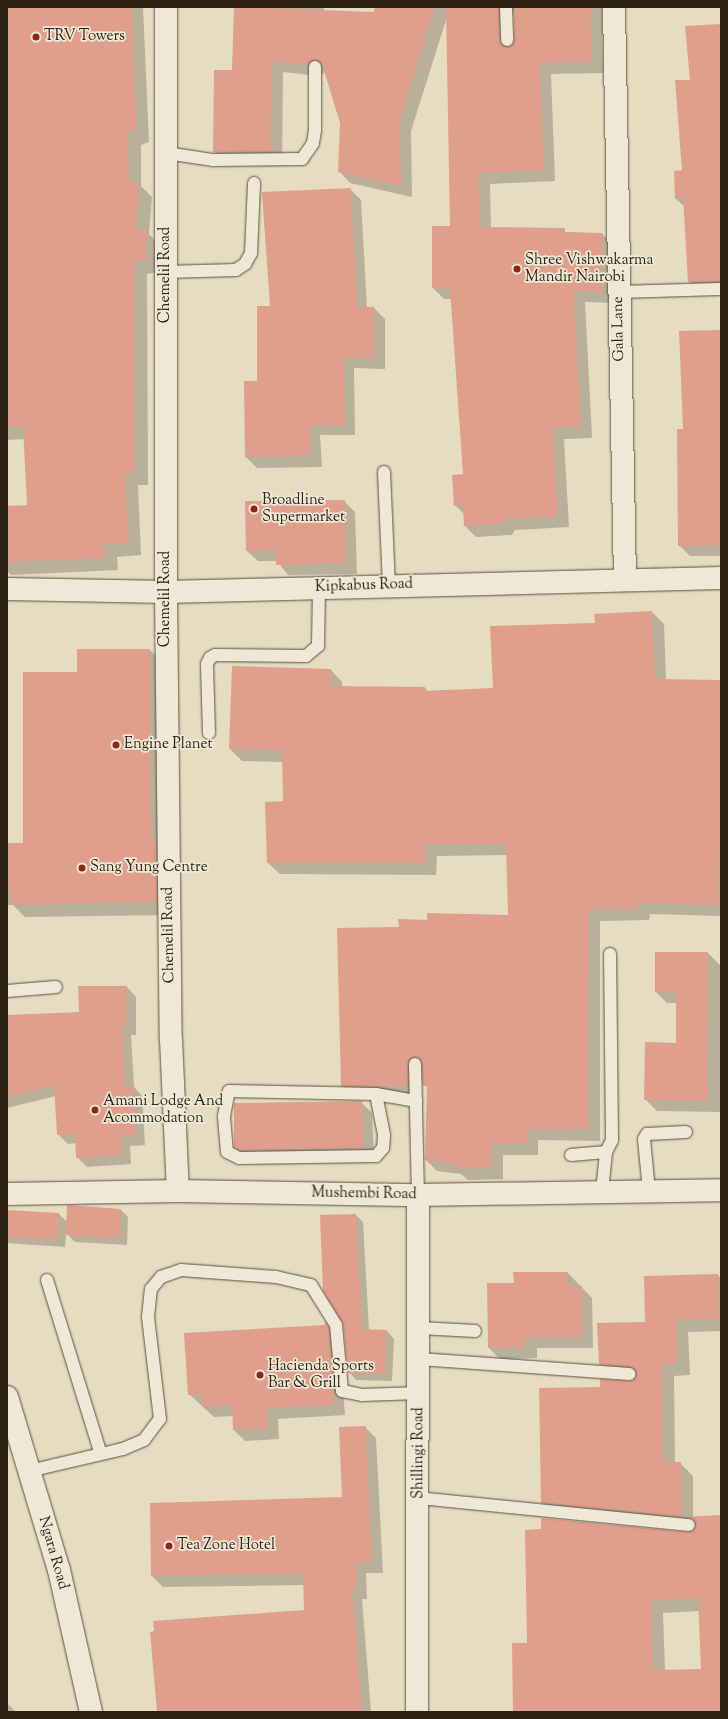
<!DOCTYPE html>
<html>
<head>
<meta charset="utf-8">
<style>
  body { margin:0 }
  #map { position:relative; width:728px; height:1719px; overflow:hidden; background:#e6dcc1; font-family:"Sorts Mill Goudy",serif }
  div>[style] { position:absolute }
  .shadow>* { inset:0; background:#0003 }
  .building>* { inset:0; background:#e09e8d }
  .roads { filter:drop-shadow(0 0 1px #5a503e) drop-shadow(0 0 1px #5a503e) }
  .service>* { height:12px; margin:-6px; padding:0 6px; transform-origin:6px; border-radius:6px; background:#efe8d7 }
  .minor>* { height:22px; margin:-11px; padding:0 11px; transform-origin:11px; border-radius:11px; background:#efe8d7 }
  .dots>* { width:11px; height:11px; translate:-50% -50%; box-sizing:border-box; border:2px solid #efe8d7; border-radius:50% }
  span { translate:-50% -50%; white-space:nowrap; text-align:center; line-height:1.15; -webkit-text-stroke:3.5px #efe8d7; paint-order:stroke }
  .poi-label { font-size:15px; color:#2c2112 }
  .left { translate:0 -50%; text-align:left }
  .street-label { font-size:15px; color:#2c2112 }
  .frame { position:absolute; inset:0; border:8px solid #2c2112; pointer-events:none }
</style>
</head>
<body>
<div id="map">
  <div class="shadow">
    <i style="clip-path:polygon(7px 7px,143px 7px,149px 142px,141px 145px,141px 186px,152px 197px,149px 234px,159px 245px,159px 272px,147px 274px,148px 485px,138px 485px,141px 555px,117px 557px,118px 570px,11px 575px,7px 571px,7px 507px,28px 506px,25px 439px,7px 440px)"></i>
    <i style="clip-path:polygon(evenodd,235px 7px,324px 7px,324px 11px,375px 13px,376px 7px,602px 7px,603px 73px,551px 74px,555px 181px,490px 184px,491px 228px,602px 234px,614px 245px,613px 303px,585px 302px,592px 438px,564px 439px,569px 527px,515px 530px,512px 535px,476px 537px,465px 526px,465px 515px,455px 505px,464px 475px,452px 299px,444px 299px,433px 288px,451px 227px,447px 17px,411px 131px,412px 197px,350px 183px,339px 171px,341px 123px,325px 72px,320px 76px,283px 72px,282px 163px,225px 163px,214px 152px,233px 71px,235px 7px,515px 13px,516px 40px,510px 49px,510px 18px,515px 13px)"></i>
    <i style="clip-path:polygon(721px 25px,721px 292px,700px 293px,689px 282px,685px 207px,676px 199px,683px 170px,691px 81px)"></i>
    <i style="clip-path:polygon(350px 189px,361px 200px,367px 308px,374px 308px,385px 319px,385px 369px,354px 368px,355px 435px,320px 435px,322px 467px,257px 468px,246px 457px,271px 307px)"></i>
    <i style="clip-path:polygon(721px 331px,721px 556px,690px 556px,679px 545px,684px 430px)"></i>
    <i style="clip-path:polygon(344px 501px,355px 512px,357px 574px,288px 575px,277px 561px,258px 561px,247px 551px)"></i>
    <i style="clip-path:polygon(652px 612px,664px 624px,666px 680px,721px 681px,721px 916px,650px 914px,649px 920px,600px 921px,600px 1141px,538px 1140px,538px 1155px,503px 1155px,503px 1179px,468px 1180px,461px 1174px,437px 1171px,426px 1160px,428px 1090px,422px 1072px,419px 1098px,353px 1097px,342px 1085px,400px 928px,428px 921px,509px 916px,508px 855px,437px 856px,436px 875px,280px 874px,268px 863px,284px 802px,283px 762px,242px 761px,230px 749px,331px 670px,342px 682px,342px 687px,425px 688px,428px 691px,494px 689px,596px 624px)"></i>
    <i style="clip-path:polygon(150px 650px,163px 663px,169px 915px,25px 917px,13px 905px,7px 905px,7px 844px,24px 844px,78px 673px)"></i>
    <i style="clip-path:polygon(708px 953px,720px 965px,721px 1112px,657px 1111px,645px 1099px,676px 1044px,677px 1003px,667px 1003px,656px 992px)"></i>
    <i style="clip-path:polygon(127px 987px,136px 997px,136px 1035px,131px 1035px,134px 1087px,142px 1096px,145px 1145px,130px 1146px,131px 1164px,87px 1167px,77px 1157px,77px 1143px,68px 1144px,58px 1134px,56px 1096px,7px 1108px,7px 1017px,80px 1013px)"></i>
    <i style="clip-path:polygon(361px 1102px,372px 1113px,374px 1158px,246px 1158px,235px 1147px)"></i>
    <i style="clip-path:polygon(68px 1206px,121px 1210px,128px 1217px,127px 1245px,75px 1242px,66px 1233px,65px 1247px,7px 1243px,7px 1211px,59px 1214px,68px 1223px)"></i>
    <i style="clip-path:polygon(356px 1215px,363px 1222px,369px 1330px,387px 1331px,394px 1339px,392px 1381px,356px 1380px,349px 1372px)"></i>
    <i style="clip-path:polygon(568px 1273px,592px 1298px,593px 1348px,537px 1348px,537px 1358px,500px 1359px,489px 1348px,515px 1284px)"></i>
    <i style="clip-path:polygon(evenodd,718px 1275px,721px 1279px,721px 1331px,688px 1332px,690px 1375px,674px 1376px,675px 1463px,680px 1463px,693px 1476px,693px 1517px,721px 1516px,721px 1712px,514px 1712px,528px 1644px,695px 1529px,554px 1515px,542px 1502px,601px 1388px,637px 1379px,613px 1376px,600px 1364px,646px 1323px,718px 1275px,699px 1611px,702px 1670px,665px 1670px,663px 1613px,699px 1611px)"></i>
    <i style="clip-path:polygon(326px 1324px,339px 1339px,345px 1415px,278px 1419px,279px 1439px,245px 1441px,234px 1430px,233px 1416px,214px 1417px,189px 1394px)"></i>
    <i style="clip-path:polygon(365px 1427px,376px 1438px,383px 1573px,366px 1573px,367px 1599px,362px 1599px,371px 1712px,158px 1712px,306px 1611px,304px 1585px,163px 1587px,152px 1576px,343px 1498px)"></i>
    <i style="clip-path:polygon(7px 1703px,16px 1712px,7px 1712px)"></i>
  </div>
  <div class="building">
    <i style="clip-path:polygon(7px 7px,132px 7px,136px 130px,128px 132px,129px 182px,139px 183px,136px 229px,147px 231px,146px 259px,135px 261px,135px 472px,125px 473px,129px 543px,104px 544px,105px 558px,7px 562px,7px 506px,27px 505px,23px 426px,7px 427px)"></i>
    <i style="clip-path:polygon(234px 7px,374px 12px,375px 7px,435px 7px,400px 120px,401px 186px,338px 172px,340px 123px,322px 64px,315px 60px,308px 65px,272px 61px,271px 152px,213px 152px,214px 70px,232px 70px)"></i>
    <i style="clip-path:polygon(446px 7px,499px 7px,500px 41px,507px 47px,514px 40px,514px 7px,591px 7px,592px 62px,540px 63px,544px 170px,479px 173px,480px 227px,565px 228px,565px 232px,603px 233px,602px 292px,574px 291px,581px 427px,553px 428px,558px 516px,504px 519px,501px 524px,464px 526px,463px 505px,454px 506px,452px 475px,463px 474px,450px 289px,432px 288px,432px 226px,450px 226px)"></i>
    <i style="clip-path:polygon(721px 24px,721px 281px,688px 282px,683px 197px,675px 199px,674px 171px,682px 170px,675px 80px,690px 80px,685px 26px)"></i>
    <i style="clip-path:polygon(351px 188px,357px 307px,374px 307px,374px 358px,344px 358px,345px 425px,310px 425px,311px 456px,245px 457px,244px 381px,257px 381px,257px 306px,270px 306px,262px 192px)"></i>
    <i style="clip-path:polygon(721px 330px,721px 545px,678px 546px,677px 429px,683px 429px,679px 331px)"></i>
    <i style="clip-path:polygon(345px 500px,346px 563px,276px 565px,275px 550px,246px 551px,245px 501px)"></i>
    <i style="clip-path:polygon(652px 611px,655px 679px,721px 680px,719px 905px,638px 903px,638px 909px,589px 909px,588px 1129px,526px 1129px,527px 1144px,491px 1144px,492px 1167px,455px 1169px,455px 1163px,425px 1160px,427px 1086px,423px 1086px,419px 1058px,408px 1061px,408px 1086px,341px 1086px,337px 928px,399px 927px,398px 919px,427px 920px,427px 913px,508px 915px,506px 844px,426px 844px,425px 863px,267px 863px,265px 802px,283px 801px,282px 750px,229px 749px,232px 666px,331px 669px,331px 686px,425px 687px,425px 691px,493px 688px,490px 626px,595px 623px,594px 614px)"></i>
    <i style="clip-path:polygon(77px 649px,150px 649px,150px 791px,152px 841px,156px 841px,157px 902px,11px 905px,11px 893px,7px 893px,7px 843px,23px 843px,23px 672px,77px 672px)"></i>
    <i style="clip-path:polygon(655px 952px,708px 952px,707px 1101px,644px 1100px,645px 1042px,676px 1043px,676px 992px,655px 992px)"></i>
    <i style="clip-path:polygon(78px 986px,127px 986px,127px 1026px,122px 1026px,125px 1086px,133px 1085px,136px 1136px,121px 1137px,122px 1155px,76px 1158px,75px 1134px,57px 1135px,54px 1085px,7px 1097px,7px 1015px,79px 1012px)"></i>
    <i style="clip-path:polygon(362px 1101px,364px 1148px,241px 1150px,234px 1147px,234px 1103px)"></i>
    <i style="clip-path:polygon(67px 1205px,121px 1209px,120px 1238px,66px 1235px)"></i>
    <i style="clip-path:polygon(7px 1210px,59px 1213px,58px 1240px,7px 1237px)"></i>
    <i style="clip-path:polygon(356px 1214px,362px 1329px,387px 1330px,385px 1374px,348px 1373px,343px 1324px,323px 1291px,320px 1215px)"></i>
    <i style="clip-path:polygon(513px 1272px,568px 1272px,569px 1286px,582px 1286px,582px 1337px,526px 1337px,526px 1348px,488px 1348px,487px 1283px,514px 1283px)"></i>
    <i style="clip-path:polygon(evenodd,718px 1274px,719px 1319px,676px 1320px,678px 1363px,662px 1364px,663px 1462px,681px 1462px,681px 1517px,721px 1515px,721px 1712px,513px 1712px,512px 1643px,527px 1643px,525px 1530px,541px 1529px,541px 1518px,688px 1532px,696px 1525px,690px 1518px,541px 1503px,539px 1388px,600px 1387px,600px 1379px,633px 1381px,636px 1374px,633px 1368px,599px 1364px,597px 1323px,645px 1322px,644px 1276px,718px 1274px,698px 1598px,701px 1669px,653px 1670px,652px 1601px,698px 1598px)"></i>
    <i style="clip-path:polygon(325px 1321px,329px 1327px,334px 1405px,267px 1408px,268px 1428px,233px 1430px,232px 1405px,202px 1407px,201px 1394px,188px 1395px,184px 1333px,325px 1325px)"></i>
    <i style="clip-path:polygon(366px 1426px,372px 1562px,355px 1563px,357px 1588px,352px 1589px,362px 1712px,157px 1712px,150px 1632px,154px 1631px,153px 1621px,304px 1610px,303px 1574px,151px 1576px,150px 1503px,342px 1497px,339px 1427px)"></i>
  </div>
  <div class="roads">
    <div class="service">
      <i style="left:506px;top:7px;width:33px;rotate:88deg"></i>
      <i style="left:166px;top:153px;width:48px;rotate:8.5deg"></i>
      <i style="left:213px;top:160px;width:89px;rotate:-0.6deg"></i>
      <i style="left:302px;top:159px;width:19px;rotate:-55deg"></i>
      <i style="left:313px;top:143px;width:13px;rotate:-81deg"></i>
      <i style="left:315px;top:130px;width:63px;rotate:-90deg"></i>
      <i style="left:166px;top:272px;width:70px;rotate:-1.6deg"></i>
      <i style="left:236px;top:270px;width:11px;rotate:-34deg"></i>
      <i style="left:245px;top:264px;width:13px;rotate:-61deg"></i>
      <i style="left:251px;top:253px;width:70px;rotate:-87.5deg"></i>
      <i style="left:618px;top:292px;width:103px;rotate:-1.7deg"></i>
      <i style="left:384px;top:472px;width:113px;rotate:87.5deg"></i>
      <i style="left:209px;top:733px;width:69px;rotate:-91.7deg"></i>
      <i style="left:207px;top:664px;width:7px;rotate:-63deg"></i>
      <i style="left:210px;top:658px;width:6px;rotate:-31deg"></i>
      <i style="left:215px;top:655px;width:91px;rotate:0.6deg"></i>
      <i style="left:306px;top:656px;width:16px;rotate:-40deg"></i>
      <i style="left:318px;top:646px;width:58px;rotate:-89deg"></i>
      <i style="left:7px;top:991px;width:49px;rotate:-4.7deg"></i>
      <i style="left:415px;top:1064px;width:131px;rotate:88.7deg"></i>
      <i style="left:376px;top:1094px;width:42px;rotate:79deg"></i>
      <i style="left:384px;top:1135px;width:13px;rotate:94deg"></i>
      <i style="left:383px;top:1148px;width:11px;rotate:131deg"></i>
      <i style="left:376px;top:1156px;width:137px;rotate:179.2deg"></i>
      <i style="left:239px;top:1158px;width:13px;rotate:-153deg"></i>
      <i style="left:227px;top:1152px;width:36px;rotate:-95deg"></i>
      <i style="left:224px;top:1116px;width:25px;rotate:-79deg"></i>
      <i style="left:229px;top:1091px;width:147px;rotate:1.2deg"></i>
      <i style="left:376px;top:1094px;width:41px;rotate:9.9deg"></i>
      <i style="left:571px;top:1155px;width:35px;rotate:-5deg"></i>
      <i style="left:602px;top:1191px;width:39px;rotate:-84deg"></i>
      <i style="left:606px;top:1152px;width:13px;rotate:-63deg"></i>
      <i style="left:612px;top:1140px;width:186px;rotate:-90.6deg"></i>
      <i style="left:649px;top:1191px;width:52px;rotate:-95.5deg"></i>
      <i style="left:644px;top:1139px;width:6px;rotate:-59deg"></i>
      <i style="left:647px;top:1134px;width:39px;rotate:-3deg"></i>
      <i style="left:47px;top:1280px;width:182px;rotate:72.8deg"></i>
      <i style="left:419px;top:1328px;width:56px;rotate:3.1deg"></i>
      <i style="left:419px;top:1359px;width:211px;rotate:4.1deg"></i>
      <i style="left:29px;top:1471px;width:97px;rotate:-13.2deg"></i>
      <i style="left:123px;top:1449px;width:23px;rotate:-23deg"></i>
      <i style="left:144px;top:1440px;width:26px;rotate:-53deg"></i>
      <i style="left:160px;top:1419px;width:103px;rotate:-96.7deg"></i>
      <i style="left:148px;top:1317px;width:28px;rotate:-84deg"></i>
      <i style="left:151px;top:1289px;width:16px;rotate:-50deg"></i>
      <i style="left:161px;top:1277px;width:21px;rotate:-19deg"></i>
      <i style="left:181px;top:1270px;width:95px;rotate:4.2deg"></i>
      <i style="left:276px;top:1277px;width:36px;rotate:13deg"></i>
      <i style="left:311px;top:1285px;width:47px;rotate:58deg"></i>
      <i style="left:336px;top:1325px;width:66px;rotate:84.8deg"></i>
      <i style="left:342px;top:1391px;width:20px;rotate:11deg"></i>
      <i style="left:362px;top:1395px;width:57px;rotate:-2deg"></i>
      <i style="left:418px;top:1498px;width:272px;rotate:5.7deg"></i>
    </div>
    <div class="minor">
      <i style="left:166px;top:7px;width:585px;rotate:90deg"></i>
      <i style="left:166px;top:592px;width:447px;rotate:89.4deg"></i>
      <i style="left:171px;top:1039px;width:152px;rotate:87.4deg"></i>
      <i style="left:614px;top:7px;width:571px;rotate:88.9deg"></i>
      <i style="left:7px;top:589px;width:159px;rotate:1.1deg"></i>
      <i style="left:166px;top:592px;width:555px;rotate:-1.44deg"></i>
      <i style="left:7px;top:1194px;width:171px;rotate:-1deg"></i>
      <i style="left:178px;top:1191px;width:240px;rotate:1deg"></i>
      <i style="left:418px;top:1195px;width:303px;rotate:-0.9deg"></i>
      <i style="left:7px;top:1397px;width:181px;rotate:73.3deg"></i>
      <i style="left:59px;top:1570px;width:146px;rotate:77.3deg"></i>
      <i style="left:417px;top:1712px;width:517px;rotate:-89.89deg"></i>
    </div>
  </div>
  <div class="dots">
    <i style="left:36px;top:37px;background:#8f2418"></i>
    <i style="left:517px;top:269px;background:#8f2418"></i>
    <i style="left:254px;top:509px;background:#8f2418"></i>
    <i style="left:116px;top:745px;background:#8f2418"></i>
    <i style="left:82px;top:868px;background:#8f2418"></i>
    <i style="left:95px;top:1110px;background:#8f2418"></i>
    <i style="left:260px;top:1375px;background:#8f2418"></i>
    <i style="left:169px;top:1546px;background:#8f2418"></i>
  </div>
  <div class="poi-label">
    <span class="left" style="left:44px;top:37px">TRV Towers</span>
    <span class="left" style="left:525px;top:269px">Shree Vishwakarma<br>Mandir Nairobi</span>
    <span class="left" style="left:262px;top:509px">Broadline<br>Supermarket</span>
    <span class="left" style="left:124px;top:745px">Engine Planet</span>
    <span class="left" style="left:90px;top:868px">Sang Yung Centre</span>
    <span class="left" style="left:103px;top:1110px">Amani Lodge And<br>Acommodation</span>
    <span class="left" style="left:268px;top:1375px">Hacienda Sports<br>Bar &amp; Grill</span>
    <span class="left" style="left:177px;top:1546px">Tea Zone Hotel</span>
  </div>
  <div class="street-label">
    <span style="left:166px;top:275px;rotate:-90deg">Chemelil Road</span>
    <span style="left:619px;top:329px;rotate:-91deg">Gala Lane</span>
    <span style="left:364px;top:586px;rotate:-2deg">Kipkabus Road</span>
    <span style="left:166px;top:599px;rotate:-90deg">Chemelil Road</span>
    <span style="left:169px;top:935px;rotate:-91deg">Chemelil Road</span>
    <span style="left:364px;top:1194px;rotate:1deg">Mushembi Road</span>
    <span style="left:419px;top:1453px;rotate:-90deg">Shillingi Road</span>
    <span style="left:53px;top:1553px;rotate:74deg">Ngara Road</span>
  </div>
  <div class="frame"></div>
</div>
</body>
</html>
